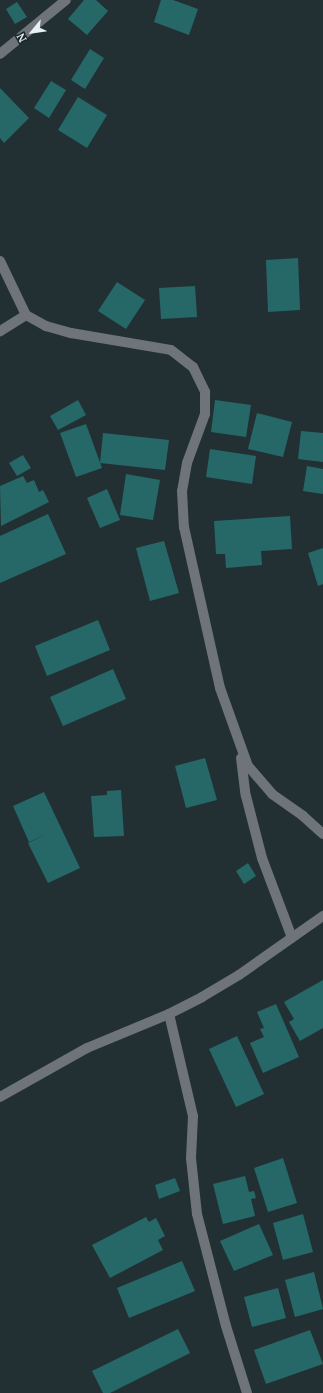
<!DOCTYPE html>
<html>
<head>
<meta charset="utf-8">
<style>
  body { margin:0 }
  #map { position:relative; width:323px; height:1393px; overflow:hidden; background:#223033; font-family:"PT Serif",serif }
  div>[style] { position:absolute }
  .building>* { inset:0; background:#266868 }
  .minor>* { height:10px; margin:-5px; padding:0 5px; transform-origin:5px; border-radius:5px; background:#6e7477 }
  span { translate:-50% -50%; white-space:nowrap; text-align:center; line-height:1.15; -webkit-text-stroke:3.5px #192629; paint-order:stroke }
  .north { position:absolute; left:12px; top:12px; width:40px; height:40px; -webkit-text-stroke:3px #192629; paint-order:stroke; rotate:241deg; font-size:11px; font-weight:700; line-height:16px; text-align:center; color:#e7f0f2 }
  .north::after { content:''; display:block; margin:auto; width:14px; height:18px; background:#e7f0f2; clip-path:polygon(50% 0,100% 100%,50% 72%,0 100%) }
</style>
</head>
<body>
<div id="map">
  <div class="building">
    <i style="clip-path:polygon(84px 0,96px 0,108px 11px,87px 35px,68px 19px)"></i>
    <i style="clip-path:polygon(161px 0,173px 0,198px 9px,189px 35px,154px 22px)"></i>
    <i style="clip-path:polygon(17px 2px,27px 17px,15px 24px,6px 9px)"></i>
    <i style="clip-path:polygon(90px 49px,104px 58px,85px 89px,71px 80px)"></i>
    <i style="clip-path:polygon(51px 81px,66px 90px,49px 118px,34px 108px)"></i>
    <i style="clip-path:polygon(0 88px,29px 118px,4px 143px,0 138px)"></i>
    <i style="clip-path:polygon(78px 97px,107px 115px,87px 148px,58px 130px)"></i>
    <i style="clip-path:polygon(298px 258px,300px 310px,268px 312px,266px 260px)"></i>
    <i style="clip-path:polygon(117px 282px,145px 300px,126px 329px,98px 311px)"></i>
    <i style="clip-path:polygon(195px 286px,197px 317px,161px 319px,159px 288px)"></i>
    <i style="clip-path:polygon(78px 400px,86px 415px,58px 430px,50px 416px)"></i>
    <i style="clip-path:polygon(215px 400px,251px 405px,246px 437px,211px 432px)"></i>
    <i style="clip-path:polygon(257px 413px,292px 422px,283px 457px,248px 449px)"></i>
    <i style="clip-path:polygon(86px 424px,102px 468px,76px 477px,60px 433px)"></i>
    <i style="clip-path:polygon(301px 431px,323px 433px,323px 462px,298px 459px)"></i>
    <i style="clip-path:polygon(103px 433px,169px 440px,165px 470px,100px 463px)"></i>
    <i style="clip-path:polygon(210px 449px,256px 456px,252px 484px,206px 477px)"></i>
    <i style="clip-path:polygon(23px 455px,31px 468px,17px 476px,9px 463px)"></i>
    <i style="clip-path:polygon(307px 466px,323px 469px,323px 494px,303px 491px)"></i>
    <i style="clip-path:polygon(126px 474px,160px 480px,153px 520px,120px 515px)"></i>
    <i style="clip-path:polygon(23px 476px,27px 483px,34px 480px,39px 492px,43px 490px,49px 502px,1px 526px,0 486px)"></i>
    <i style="clip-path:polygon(107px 489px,120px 520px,100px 528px,87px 498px)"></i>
    <i style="clip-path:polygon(48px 514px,66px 554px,0 583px,0 536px)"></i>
    <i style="clip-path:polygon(290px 516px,292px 549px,261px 551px,262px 565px,226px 568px,225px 554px,216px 554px,214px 521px)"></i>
    <i style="clip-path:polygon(164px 541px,179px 593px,150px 601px,136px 548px)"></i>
    <i style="clip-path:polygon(323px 548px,323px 584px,318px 586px,308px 553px)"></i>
    <i style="clip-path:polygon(98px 620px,110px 650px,47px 676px,35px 646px)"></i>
    <i style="clip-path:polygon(113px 669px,126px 699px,63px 726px,50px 697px)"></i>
    <i style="clip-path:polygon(205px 758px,217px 800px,186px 808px,175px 766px)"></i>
    <i style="clip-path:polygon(121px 790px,124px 836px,94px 837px,91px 796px,107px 795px,107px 791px)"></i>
    <i style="clip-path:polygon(44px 792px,80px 868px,48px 883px,28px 843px,47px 834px,29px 842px,13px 806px)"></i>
    <i style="clip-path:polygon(248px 863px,256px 876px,244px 884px,236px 871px)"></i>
    <i style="clip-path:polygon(323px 980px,323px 1028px,300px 1041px,289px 1022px,294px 1019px,284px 1002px)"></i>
    <i style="clip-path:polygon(276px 1004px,299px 1057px,263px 1073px,250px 1043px,264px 1037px,260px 1029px,264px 1028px,257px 1012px)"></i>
    <i style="clip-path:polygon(237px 1036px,264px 1094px,236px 1107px,209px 1049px)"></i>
    <i style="clip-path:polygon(283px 1158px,297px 1203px,268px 1212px,254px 1168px)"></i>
    <i style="clip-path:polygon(245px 1176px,249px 1192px,254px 1191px,256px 1198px,251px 1199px,255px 1216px,223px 1224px,213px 1184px)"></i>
    <i style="clip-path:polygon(175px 1178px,180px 1191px,159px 1199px,155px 1185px)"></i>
    <i style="clip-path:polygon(303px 1214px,313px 1252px,283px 1260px,273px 1223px)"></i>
    <i style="clip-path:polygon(146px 1217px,149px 1222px,156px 1218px,165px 1236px,158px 1240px,163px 1250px,110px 1278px,92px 1245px)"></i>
    <i style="clip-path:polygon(259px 1224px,273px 1255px,234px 1271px,220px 1241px)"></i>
    <i style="clip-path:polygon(182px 1261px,195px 1291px,129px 1318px,117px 1288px)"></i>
    <i style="clip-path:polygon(314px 1272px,323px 1309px,295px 1317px,285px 1280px)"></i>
    <i style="clip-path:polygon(278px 1288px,286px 1318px,252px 1327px,244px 1297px)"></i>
    <i style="clip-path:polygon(178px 1329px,190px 1353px,110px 1393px,103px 1393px,92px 1371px)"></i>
    <i style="clip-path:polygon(310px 1330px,323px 1364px,266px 1384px,254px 1350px)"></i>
  </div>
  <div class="minor">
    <i style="left:0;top:54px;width:85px;rotate:-39.3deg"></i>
    <i style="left:0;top:261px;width:60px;rotate:64.3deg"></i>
    <i style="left:26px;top:315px;width:31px;rotate:148deg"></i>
    <i style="left:26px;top:315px;width:23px;rotate:29deg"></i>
    <i style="left:46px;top:326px;width:26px;rotate:16deg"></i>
    <i style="left:71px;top:333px;width:101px;rotate:9.6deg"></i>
    <i style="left:171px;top:350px;width:28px;rotate:38deg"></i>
    <i style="left:193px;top:367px;width:28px;rotate:64deg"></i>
    <i style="left:205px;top:392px;width:22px;rotate:90deg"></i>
    <i style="left:205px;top:414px;width:52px;rotate:110.2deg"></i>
    <i style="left:187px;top:463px;width:28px;rotate:100deg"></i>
    <i style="left:182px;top:491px;width:36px;rotate:87deg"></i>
    <i style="left:184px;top:527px;width:165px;rotate:77.4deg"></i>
    <i style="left:220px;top:688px;width:83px;rotate:70.3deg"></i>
    <i style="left:248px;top:766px;width:37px;rotate:49deg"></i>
    <i style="left:272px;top:794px;width:38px;rotate:35deg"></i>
    <i style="left:303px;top:816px;width:27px;rotate:42deg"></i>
    <i style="left:241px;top:758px;width:38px;rotate:83deg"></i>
    <i style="left:246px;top:796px;width:64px;rotate:75.5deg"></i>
    <i style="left:262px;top:858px;width:85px;rotate:69.4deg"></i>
    <i style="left:169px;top:1014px;width:105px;rotate:76.8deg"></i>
    <i style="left:193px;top:1116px;width:42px;rotate:92.7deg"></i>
    <i style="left:191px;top:1158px;width:56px;rotate:83.9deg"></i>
    <i style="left:197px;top:1214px;width:116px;rotate:75.5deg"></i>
    <i style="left:226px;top:1326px;width:70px;rotate:72.6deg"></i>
    <i style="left:0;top:1097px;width:100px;rotate:-29.4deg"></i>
    <i style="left:87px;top:1048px;width:89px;rotate:-22.5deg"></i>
    <i style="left:169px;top:1014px;width:37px;rotate:-27deg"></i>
    <i style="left:202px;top:997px;width:43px;rotate:-30.7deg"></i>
    <i style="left:239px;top:975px;width:103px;rotate:-35.1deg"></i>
  </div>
  <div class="north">N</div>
</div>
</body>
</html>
